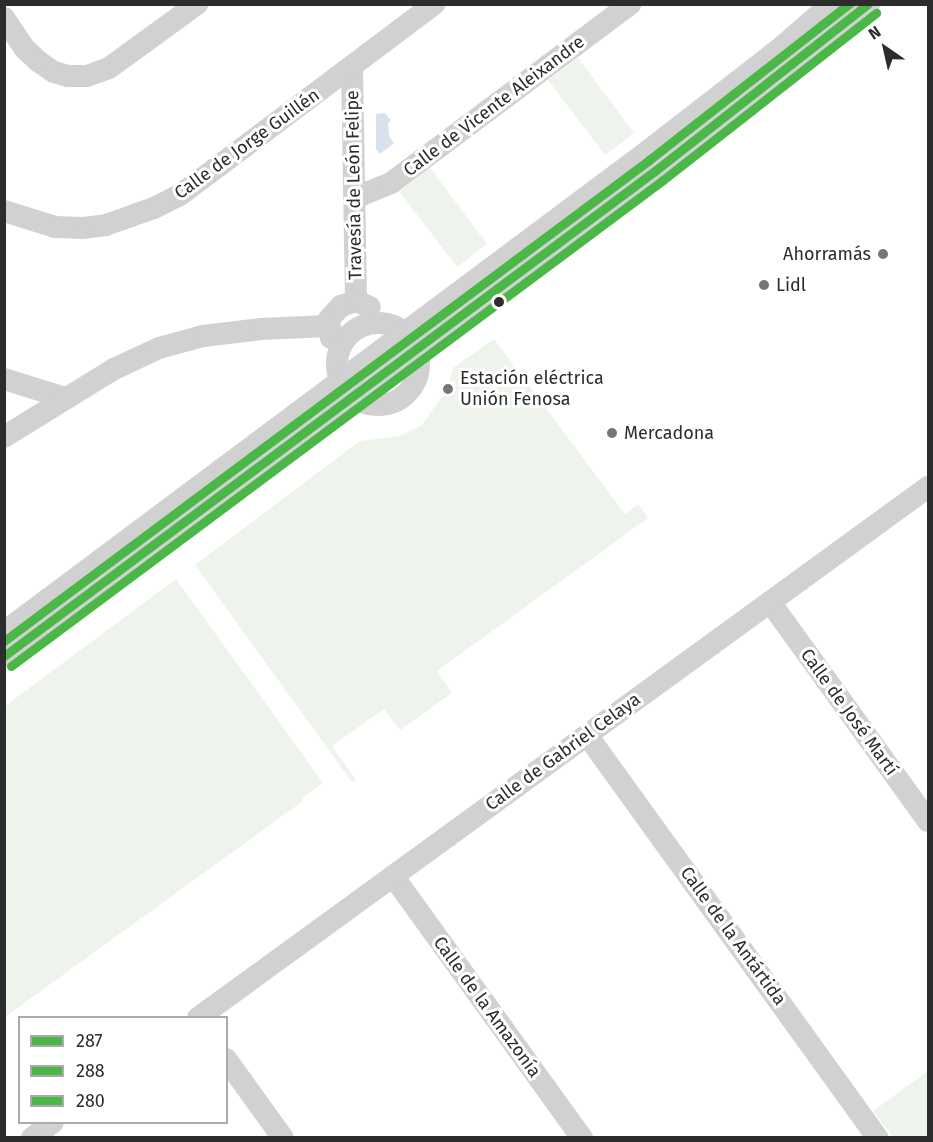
<!DOCTYPE html>
<html>
<head>
<meta charset="utf-8">
<style>
  body { margin:0 }
  #map { position:relative; width:933px; height:1142px; overflow:hidden; background:#fff; font-family:"Fira Sans",sans-serif }
  div>[style] { position:absolute }
  .green>* { inset:0; background:#eef3eb }
  .water>* { inset:0; background:#d8e2ef }
  .minor>* { height:22px; margin:-11px; padding:0 11px; transform-origin:11px; border-radius:11px; background:#d1d1d1 }
  .minor>.ring { margin:-11px; padding:0; box-sizing:content-box; background:none; border:22px solid #d1d1d1; border-radius:50% }
  .bus-1>* { height:9px; margin:-4.5px; padding:0 4.5px; transform-origin:4.5px; border-radius:4.5px; background:#4ab747 }
  .bus-2>* { height:9px; margin:-4.5px; padding:0 4.5px; transform-origin:4.5px; border-radius:4.5px; background:#4ab747 }
  .bus-3>* { height:9px; margin:-4.5px; padding:0 4.5px; transform-origin:4.5px; border-radius:4.5px; background:#4ab747 }
  .dots>* { width:16px; height:16px; translate:-50% -50%; box-sizing:border-box; border:3px solid #fff; border-radius:50% }
  span { translate:-50% -50%; white-space:nowrap; text-align:center; line-height:1.15; -webkit-text-stroke:6px #fff; paint-order:stroke }
  .street-label { font-size:18px; color:#2c2c2c }
  .poi-label { font-size:18px; color:#2c2c2c }
  .right { translate:-100% -50%; text-align:right }
  .left { translate:0 -50%; text-align:left }
  .frame { position:absolute; inset:0; border:6px solid #2c2c2c; pointer-events:none }
  .legend { position:absolute; left:18px; top:1016px; width:210px; height:108px; box-sizing:border-box; background:#fff; border:2px solid #ababab; margin:0; padding:8px 10px; list-style:none; font-size:18px; color:#2c2c2c }
  .legend li { display:flex; align-items:center; gap:12px; height:30px }
  .legend b { width:30px; border:2px solid #ababab }
  .north { position:absolute; left:855px; top:18px; width:60px; height:60px; -webkit-text-stroke:4px #fff; paint-order:stroke; rotate:326deg; font-size:16px; font-weight:700; line-height:24px; text-align:center; color:#2c2c2c }
  .north::after { content:''; display:block; margin:auto; width:21px; height:27px; background:#2c2c2c; clip-path:polygon(50% 0,100% 100%,50% 72%,0 100%) }
</style>
</head>
<body>
<div id="map">
  <div class="green">
    <i style="clip-path:polygon(578px 58px,634px 133px,605px 155px,548px 80px)"></i>
    <i style="clip-path:polygon(430px 168px,487px 244px,457px 267px,399px 191px)"></i>
    <i style="clip-path:polygon(494px 339px,625px 514px,638px 504px,648px 518px,437px 671px,452px 693px,400px 730px,384px 709px,332px 746px,356px 780px,352px 782px,195px 565px,360px 441px,400px 436px,422px 425px,441px 398px,457px 386px,453px 381px,449px 383px,453px 368px)"></i>
    <i style="clip-path:polygon(176px 579px,323px 783px,302px 798px,303px 801px,5px 1017px,5px 706px)"></i>
    <i style="clip-path:polygon(928px 1071px,928px 1137px,893px 1137px,873px 1111px)"></i>
  </div>
  <div class="water">
    <i style="clip-path:polygon(385px 113px,391px 121px,388px 123px,389px 136px,394px 143px,380px 154px,376px 149px,376px 114px)"></i>
  </div>
  <div class="minor">
    <i style="left:4px;top:18px;width:37px;rotate:56deg"></i>
    <i style="left:25px;top:49px;width:18px;rotate:43deg"></i>
    <i style="left:38px;top:61px;width:19px;rotate:35deg"></i>
    <i style="left:54px;top:72px;width:15px;rotate:16deg"></i>
    <i style="left:68px;top:76px;width:19px"></i>
    <i style="left:87px;top:76px;width:23px;rotate:-20deg"></i>
    <i style="left:109px;top:68px;width:109px;rotate:-36deg"></i>
    <i style="left:352px;top:69px;width:232px;rotate:89deg"></i>
    <i style="left:354px;top:198px;width:40px;rotate:-22deg"></i>
    <i style="left:391px;top:183px;width:299px;rotate:-36.8deg"></i>
    <i style="left:4px;top:211px;width:53px;rotate:17.4deg"></i>
    <i style="left:55px;top:227px;width:28px;rotate:2deg"></i>
    <i style="left:83px;top:228px;width:23px;rotate:-7deg"></i>
    <i style="left:106px;top:225px;width:51px;rotate:-19.5deg"></i>
    <i style="left:154px;top:208px;width:29px;rotate:-27deg"></i>
    <i style="left:180px;top:195px;width:318px;rotate:-36.9deg"></i>
    <i class="ring" style="left:337px;top:323px;width:60px;height:60px"></i>
    <i style="left:331px;top:338px;width:19px;rotate:-96deg"></i>
    <i style="left:329px;top:319px;width:18px;rotate:-47deg"></i>
    <i style="left:341px;top:306px;width:16px;rotate:-18deg"></i>
    <i style="left:356px;top:301px;width:15px;rotate:23deg"></i>
    <i style="left:4px;top:379px;width:64px;rotate:17.3deg"></i>
    <i style="left:4px;top:437px;width:129px;rotate:-31.7deg"></i>
    <i style="left:114px;top:369px;width:50px;rotate:-25deg"></i>
    <i style="left:159px;top:348px;width:46px;rotate:-15.3deg"></i>
    <i style="left:203px;top:336px;width:58px;rotate:-6.9deg"></i>
    <i style="left:261px;top:329px;width:66px;rotate:-2.6deg"></i>
    <i style="left:770px;top:602px;width:270px;rotate:54.2deg"></i>
    <i style="left:4px;top:632px;width:799px;rotate:-36.76deg"></i>
    <i style="left:644px;top:154px;width:168px;rotate:-37.8deg"></i>
    <i style="left:777px;top:51px;width:72px;rotate:-41deg"></i>
    <i style="left:4px;top:656px;width:813px;rotate:-36.7deg"></i>
    <i style="left:656px;top:170px;width:270px;rotate:-37.9deg"></i>
    <i style="left:587px;top:735px;width:497px;rotate:54.2deg"></i>
    <i style="left:393px;top:876px;width:323px;rotate:54.2deg"></i>
    <i style="left:198px;top:1018px;width:903px;rotate:-36.03deg"></i>
    <i style="left:226px;top:1059px;width:97px;rotate:54.2deg"></i>
    <i style="left:32px;top:1138px;width:26px;rotate:-37deg"></i>
  </div>
  <div class="bus-1">
    <i style="left:4px;top:656px;width:813px;rotate:-36.7deg"></i>
    <i style="left:656px;top:170px;width:269px;rotate:-38.1deg"></i>
  </div>
  <div class="bus-2">
    <i style="left:11px;top:666px;width:813px;rotate:-36.7deg"></i>
    <i style="left:663px;top:180px;width:271px;rotate:-38.1deg"></i>
  </div>
  <div class="bus-3">
    <i style="left:4px;top:641px;width:805px;rotate:-36.71deg"></i>
    <i style="left:649px;top:160px;width:254px;rotate:-38deg"></i>
  </div>
  <div class="dots">
    <i style="left:883px;top:254px;background:#767676"></i>
    <i style="left:764px;top:285px;background:#767676"></i>
    <i style="left:499px;top:302px;background:#2c2c2c"></i>
    <i style="left:448px;top:389px;background:#767676"></i>
    <i style="left:612px;top:433px;background:#767676"></i>
  </div>
  <div class="street-label">
    <span style="left:494px;top:106px;rotate:-37deg">Calle de Vicente Aleixandre</span>
    <span style="left:247px;top:144px;rotate:-36deg">Calle de Jorge Guillén</span>
    <span style="left:354px;top:185px;rotate:-91deg">Travesía de León Felipe</span>
    <span style="left:849px;top:712px;rotate:54deg">Calle de José Martí</span>
    <span style="left:563px;top:752px;rotate:-36deg">Calle de Gabriel Celaya</span>
    <span style="left:733px;top:936px;rotate:54deg">Calle de la Antártida</span>
    <span style="left:487px;top:1007px;rotate:54deg">Calle de la Amazonía</span>
  </div>
  <div class="poi-label">
    <span class="right" style="left:871px;top:254px">Ahorramás</span>
    <span class="left" style="left:776px;top:285px">Lidl</span>
    <span class="left" style="left:460px;top:389px">Estación eléctrica<br>Unión Fenosa</span>
    <span class="left" style="left:624px;top:433px">Mercadona</span>
  </div>
  <div class="frame"></div>
  <ul class="legend">
  <li><b style="height:8px;background:#4ab747"></b>287</li>
  <li><b style="height:8px;background:#4ab747"></b>288</li>
  <li><b style="height:8px;background:#4ab747"></b>280</li>
  </ul>
  <div class="north">N</div>
</div>
</body>
</html>
